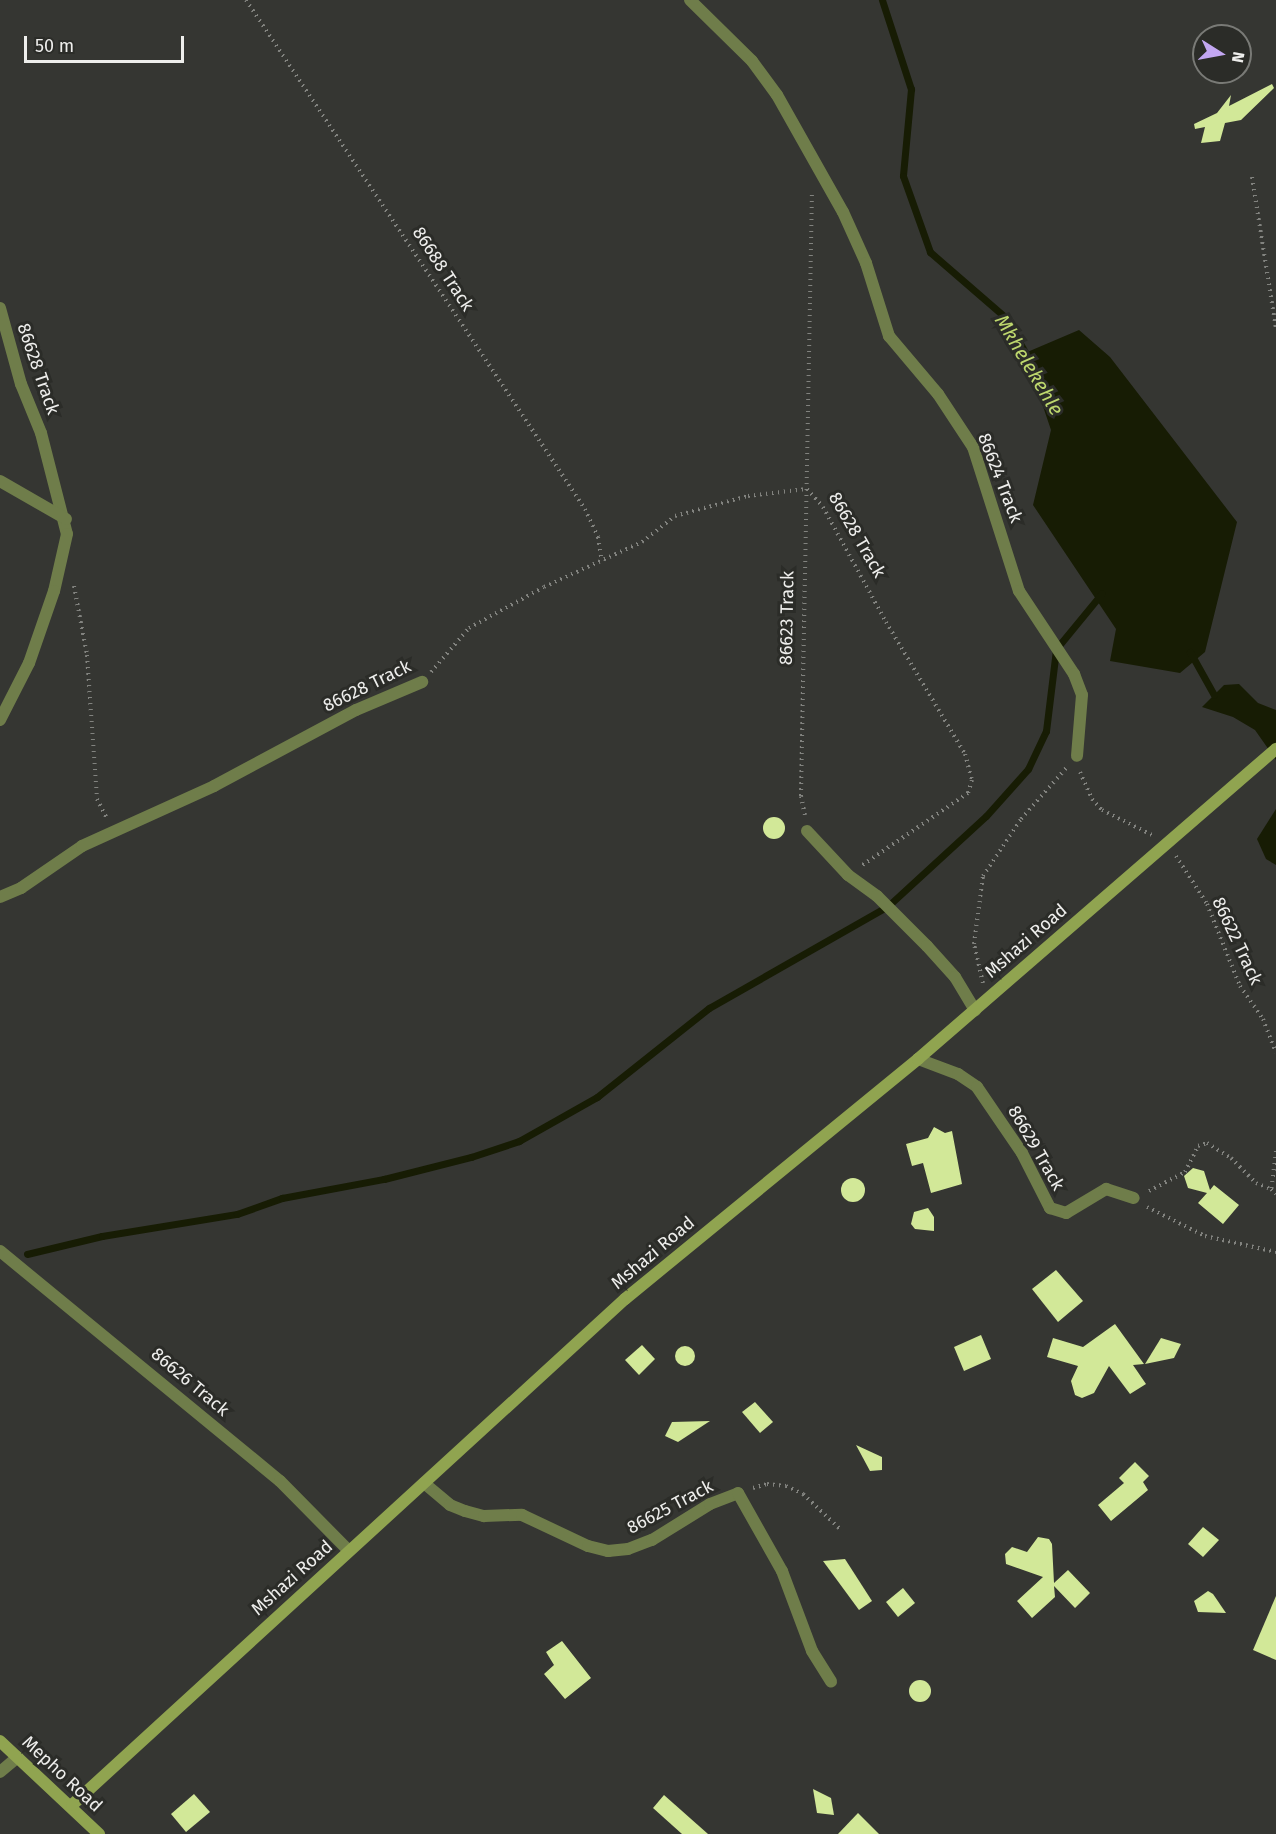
<!DOCTYPE html>
<html>
<head>
<meta charset="utf-8">
<style>
  body { margin:0 }
  #map { position:relative; width:1276px; height:1834px; overflow:hidden; background:#353632; font-family:"Fira Sans",sans-serif }
  div>[style] { position:absolute }
  .water>* { inset:0; background:#171c04 }
  .stream>* { height:7px; margin:-3.5px; padding:0 3.5px; transform-origin:3.5px; border-radius:3.5px; background:#171c04 }
  .building>* { inset:0; background:#d2e898 }
  .round { border-radius:50% }
  .path>* { height:4px; margin-top:-2px; transform-origin:0; background:repeating-linear-gradient(90deg,#82837f 0 1.5px,transparent 0 6px) }
  .street>* { height:12px; margin:-6px; padding:0 6px; transform-origin:6px; border-radius:6px; background:#6f7d4a }
  .secondary>* { height:12px; margin:-6px; padding:0 6px; transform-origin:6px; border-radius:6px; background:#90a450 }
  span { translate:-50% -50%; white-space:nowrap; text-align:center; line-height:1.15; -webkit-text-stroke:6px #2b2c28; paint-order:stroke }
  .street-label { font-size:18px; color:#eeeeec }
  .water-label { font-size:20px; color:#bdd76d; font-style:italic }
  .north { position:absolute; left:1192px; top:24px; width:60px; height:60px; box-sizing:border-box; background:#2b2c28; border:2px solid #797a76; border-radius:50%; rotate:101deg; font-size:16px; font-weight:700; line-height:24px; text-align:center; color:#eeeeec }
  .north::after { content:''; display:block; margin:auto; width:21px; height:27px; background:#c3a7f2; clip-path:polygon(50% 0,100% 100%,50% 72%,0 100%) }
  .scale { position:absolute; left:24px; top:36px; width:160px; height:27px; box-sizing:border-box; border:3px solid #eeeeec; border-top:0; padding-left:8px; font-size:18px; line-height:21px; white-space:nowrap; color:#eeeeec; -webkit-text-stroke:4px #2b2c28; paint-order:stroke }
</style>
</head>
<body>
<div id="map">
  <div class="water">
    <i style="clip-path:polygon(1079px 330px,1110px 357px,1237px 522px,1205px 652px,1180px 673px,1110px 661px,1116px 629px,1033px 505px,1051px 430px,1025px 353px)"></i>
    <i style="clip-path:polygon(1239px 684px,1258px 703px,1276px 710px,1276px 760px,1255px 730px,1233px 717px,1202px 707px,1224px 685px)"></i>
    <i style="clip-path:polygon(1276px 809px,1276px 865px,1266px 859px,1257px 839px)"></i>
  </div>
  <div class="stream">
    <i style="left:882px;top:0;width:94px;rotate:72deg"></i>
    <i style="left:911px;top:89px;width:87px;rotate:95.3deg"></i>
    <i style="left:903px;top:176px;width:81px;rotate:70.4deg"></i>
    <i style="left:930px;top:252px;width:99px;rotate:40.9deg"></i>
    <i style="left:1005px;top:317px;width:51px;rotate:60.4deg"></i>
    <i style="left:1190px;top:652px;width:49px;rotate:60.8deg"></i>
    <i style="left:27px;top:1254px;width:77px;rotate:-13.5deg"></i>
    <i style="left:102px;top:1236px;width:137px;rotate:-9.3deg"></i>
    <i style="left:237px;top:1214px;width:48px;rotate:-19.6deg"></i>
    <i style="left:282px;top:1198px;width:104px;rotate:-10.6deg"></i>
    <i style="left:384px;top:1179px;width:90px;rotate:-14.2deg"></i>
    <i style="left:471px;top:1157px;width:51px;rotate:-18.4deg"></i>
    <i style="left:519px;top:1141px;width:90px;rotate:-29.4deg"></i>
    <i style="left:597px;top:1097px;width:143px;rotate:-38.5deg"></i>
    <i style="left:709px;top:1008px;width:206px;rotate:-29.7deg"></i>
    <i style="left:888px;top:906px;width:133px;rotate:-42.6deg"></i>
    <i style="left:986px;top:816px;width:63px;rotate:-48.2deg"></i>
    <i style="left:1028px;top:769px;width:42px;rotate:-64.7deg"></i>
    <i style="left:1046px;top:731px;width:83px;rotate:-83deg"></i>
    <i style="left:1056px;top:649px;width:72px;rotate:-50.6deg"></i>
  </div>
  <div class="building">
    <i style="clip-path:polygon(1272px 84px,1274px 88px,1241px 120px,1225px 123px,1220px 141px,1201px 143px,1205px 127px,1195px 129px,1194px 124px,1217px 113px,1231px 95px,1229px 106px)"></i>
    <i class="round" style="left:763px;top:817px;width:22px;height:22px"></i>
    <i style="clip-path:polygon(934px 1127px,945px 1133px,952px 1131px,962px 1184px,931px 1193px,923px 1163px,912px 1166px,906px 1144px,928px 1138px)"></i>
    <i style="clip-path:polygon(1193px 1168px,1204px 1171px,1210px 1190px,1214px 1185px,1239px 1205px,1223px 1224px,1198px 1203px,1207px 1193px,1188px 1188px,1184px 1176px)"></i>
    <i class="round" style="left:841px;top:1178px;width:24px;height:24px"></i>
    <i style="clip-path:polygon(928px 1208px,934px 1217px,934px 1231px,915px 1229px,911px 1224px,914px 1212px)"></i>
    <i style="clip-path:polygon(1056px 1270px,1083px 1301px,1058px 1322px,1032px 1289px)"></i>
    <i style="clip-path:polygon(1115px 1324px,1144px 1364px,1133px 1365px,1146px 1384px,1130px 1394px,1109px 1366px,1094px 1393px,1082px 1398px,1075px 1395px,1071px 1381px,1078px 1366px,1047px 1357px,1053px 1338px,1083px 1347px)"></i>
    <i style="clip-path:polygon(981px 1335px,991px 1359px,964px 1371px,954px 1347px)"></i>
    <i style="clip-path:polygon(1161px 1338px,1181px 1344px,1174px 1358px,1145px 1364px)"></i>
    <i style="clip-path:polygon(642px 1345px,655px 1359px,639px 1375px,625px 1360px)"></i>
    <i class="round" style="left:675px;top:1346px;width:20px;height:20px"></i>
    <i style="clip-path:polygon(755px 1402px,773px 1422px,760px 1433px,742px 1412px)"></i>
    <i style="clip-path:polygon(710px 1421px,678px 1442px,665px 1436px,672px 1422px)"></i>
    <i style="clip-path:polygon(856px 1445px,882px 1457px,882px 1470px,870px 1471px)"></i>
    <i style="clip-path:polygon(1135px 1462px,1149px 1476px,1143px 1482px,1148px 1490px,1111px 1521px,1098px 1505px,1124px 1483px,1119px 1478px)"></i>
    <i style="clip-path:polygon(1203px 1527px,1219px 1540px,1203px 1557px,1188px 1544px)"></i>
    <i style="clip-path:polygon(1038px 1537px,1049px 1539px,1052px 1544px,1054px 1583px,1068px 1570px,1090px 1593px,1075px 1608px,1054px 1586px,1055px 1597px,1032px 1618px,1017px 1601px,1043px 1577px,1006px 1564px,1005px 1554px,1012px 1547px,1027px 1552px)"></i>
    <i style="clip-path:polygon(845px 1559px,872px 1601px,859px 1610px,823px 1561px)"></i>
    <i style="clip-path:polygon(903px 1588px,915px 1603px,898px 1617px,886px 1602px)"></i>
    <i style="clip-path:polygon(1208px 1591px,1213px 1594px,1226px 1613px,1198px 1612px,1194px 1601px)"></i>
    <i style="clip-path:polygon(1276px 1596px,1276px 1660px,1253px 1650px)"></i>
    <i style="clip-path:polygon(562px 1641px,591px 1678px,565px 1699px,544px 1674px,554px 1665px,546px 1652px)"></i>
    <i class="round" style="left:909px;top:1680px;width:22px;height:22px"></i>
    <i style="clip-path:polygon(813px 1789px,831px 1798px,834px 1815px,817px 1813px)"></i>
    <i style="clip-path:polygon(194px 1794px,210px 1812px,186px 1832px,171px 1814px)"></i>
    <i style="clip-path:polygon(664px 1795px,708px 1834px,682px 1834px,653px 1808px)"></i>
    <i style="clip-path:polygon(858px 1813px,879px 1834px,838px 1834px)"></i>
  </div>
  <div class="path">
    <i style="left:246px;top:0;width:612px;rotate:56.34deg"></i>
    <i style="left:585px;top:509px;width:31px;rotate:65deg"></i>
    <i style="left:598px;top:537px;width:24px;rotate:81deg"></i>
    <i style="left:1252px;top:177px;width:153px;rotate:81deg"></i>
    <i style="left:74px;top:586px;width:70px;rotate:79.3deg"></i>
    <i style="left:87px;top:655px;width:144px;rotate:86deg"></i>
    <i style="left:97px;top:799px;width:20px;rotate:63deg"></i>
    <i style="left:431px;top:672px;width:58px;rotate:-49.2deg"></i>
    <i style="left:469px;top:628px;width:85px;rotate:-28.7deg"></i>
    <i style="left:544px;top:587px;width:108px;rotate:-24.7deg"></i>
    <i style="left:642px;top:542px;width:42px;rotate:-38.2deg"></i>
    <i style="left:675px;top:516px;width:76px;rotate:-15.3deg"></i>
    <i style="left:748px;top:496px;width:59px;rotate:-6.8deg"></i>
    <i style="left:807px;top:489px;width:24px;rotate:48deg"></i>
    <i style="left:823px;top:507px;width:131px;rotate:61.3deg"></i>
    <i style="left:886px;top:622px;width:154px;rotate:59.1deg"></i>
    <i style="left:965px;top:754px;width:27px;rotate:75deg"></i>
    <i style="left:972px;top:780px;width:14px;rotate:107deg"></i>
    <i style="left:968px;top:793px;width:130px;rotate:145.7deg"></i>
    <i style="left:1080px;top:772px;width:30px;rotate:66deg"></i>
    <i style="left:1092px;top:799px;width:15px;rotate:48deg"></i>
    <i style="left:1102px;top:810px;width:56px;rotate:26.6deg"></i>
    <i style="left:805px;top:815px;width:19px;rotate:-102deg"></i>
    <i style="left:801px;top:796px;width:606px;rotate:-88.96deg"></i>
    <i style="left:1176px;top:856px;width:57px;rotate:57.1deg"></i>
    <i style="left:1207px;top:904px;width:88px;rotate:68.1deg"></i>
    <i style="left:1240px;top:986px;width:40px;rotate:55.1deg"></i>
    <i style="left:1263px;top:1019px;width:36px;rotate:69deg"></i>
    <i style="left:983px;top:983px;width:40px;rotate:-103deg"></i>
    <i style="left:974px;top:944px;width:69px;rotate:-82.5deg"></i>
    <i style="left:983px;top:876px;width:69px;rotate:-56.3deg"></i>
    <i style="left:1021px;top:819px;width:69px;rotate:-48.5deg"></i>
    <i style="left:1276px;top:1151px;width:38px;rotate:97deg"></i>
    <i style="left:1271px;top:1189px;width:7px;rotate:45deg"></i>
    <i style="left:1149px;top:1191px;width:41px;rotate:-27.8deg"></i>
    <i style="left:1185px;top:1172px;width:29px;rotate:-63deg"></i>
    <i style="left:1198px;top:1146px;width:9px;rotate:-18deg"></i>
    <i style="left:1207px;top:1143px;width:28px;rotate:32deg"></i>
    <i style="left:1231px;top:1158px;width:35px;rotate:45deg"></i>
    <i style="left:1256px;top:1183px;width:16px;rotate:22deg"></i>
    <i style="left:1147px;top:1207px;width:65px;rotate:26.6deg"></i>
    <i style="left:1205px;top:1236px;width:73px;rotate:12.7deg"></i>
    <i style="left:753px;top:1488px;width:15px;rotate:-16deg"></i>
    <i style="left:767px;top:1484px;width:19px;rotate:6deg"></i>
    <i style="left:786px;top:1486px;width:19px;rotate:25deg"></i>
    <i style="left:803px;top:1494px;width:51px;rotate:43.4deg"></i>
  </div>
  <div class="street">
    <i style="left:690px;top:0;width:87px;rotate:44.5deg"></i>
    <i style="left:752px;top:61px;width:42px;rotate:53.7deg"></i>
    <i style="left:777px;top:95px;width:134px;rotate:60.6deg"></i>
    <i style="left:843px;top:212px;width:56px;rotate:65.7deg"></i>
    <i style="left:866px;top:263px;width:77px;rotate:72.5deg"></i>
    <i style="left:889px;top:336px;width:76px;rotate:49.8deg"></i>
    <i style="left:938px;top:394px;width:64px;rotate:56.6deg"></i>
    <i style="left:973px;top:447px;width:151px;rotate:72.3deg"></i>
    <i style="left:1019px;top:591px;width:100px;rotate:56.5deg"></i>
    <i style="left:1074px;top:674px;width:22px;rotate:69deg"></i>
    <i style="left:1082px;top:695px;width:61px;rotate:94.7deg"></i>
    <i style="left:0;top:308px;width:79px;rotate:74.6deg"></i>
    <i style="left:21px;top:384px;width:53px;rotate:67.8deg"></i>
    <i style="left:41px;top:433px;width:104px;rotate:75.6deg"></i>
    <i style="left:67px;top:534px;width:58px;rotate:102.8deg"></i>
    <i style="left:54px;top:591px;width:76px;rotate:109.1deg"></i>
    <i style="left:29px;top:663px;width:64px;rotate:117deg"></i>
    <i style="left:0;top:481px;width:76px;rotate:29.9deg"></i>
    <i style="left:807px;top:831px;width:60px;rotate:47deg"></i>
    <i style="left:848px;top:875px;width:36px;rotate:36deg"></i>
    <i style="left:877px;top:896px;width:71px;rotate:45deg"></i>
    <i style="left:927px;top:946px;width:42px;rotate:47.9deg"></i>
    <i style="left:955px;top:977px;width:39px;rotate:59deg"></i>
    <i style="left:0;top:897px;width:23px;rotate:-23deg"></i>
    <i style="left:21px;top:888px;width:74px;rotate:-34.5deg"></i>
    <i style="left:82px;top:846px;width:145px;rotate:-24.4deg"></i>
    <i style="left:214px;top:786px;width:161px;rotate:-28.2deg"></i>
    <i style="left:356px;top:710px;width:72px;rotate:-23deg"></i>
    <i style="left:918px;top:1059px;width:43px;rotate:20.6deg"></i>
    <i style="left:958px;top:1074px;width:23px;rotate:34deg"></i>
    <i style="left:977px;top:1087px;width:80px;rotate:55.7deg"></i>
    <i style="left:1022px;top:1153px;width:62px;rotate:63deg"></i>
    <i style="left:1050px;top:1208px;width:17px;rotate:17deg"></i>
    <i style="left:1066px;top:1213px;width:47px;rotate:-31deg"></i>
    <i style="left:1106px;top:1189px;width:29px;rotate:18deg"></i>
    <i style="left:0;top:1251px;width:362px;rotate:39.4deg"></i>
    <i style="left:280px;top:1481px;width:98px;rotate:45.4deg"></i>
    <i style="left:424px;top:1483px;width:34px;rotate:40deg"></i>
    <i style="left:450px;top:1505px;width:16px;rotate:22deg"></i>
    <i style="left:465px;top:1511px;width:20px;rotate:15deg"></i>
    <i style="left:484px;top:1516px;width:38px;rotate:-2deg"></i>
    <i style="left:522px;top:1515px;width:73px;rotate:25.2deg"></i>
    <i style="left:588px;top:1546px;width:21px;rotate:14deg"></i>
    <i style="left:608px;top:1551px;width:20px;rotate:-6deg"></i>
    <i style="left:628px;top:1549px;width:26px;rotate:-21deg"></i>
    <i style="left:652px;top:1540px;width:68px;rotate:-31.8deg"></i>
    <i style="left:710px;top:1504px;width:30px;rotate:-21deg"></i>
    <i style="left:738px;top:1493px;width:90px;rotate:60.6deg"></i>
    <i style="left:782px;top:1571px;width:85px;rotate:69.4deg"></i>
    <i style="left:812px;top:1651px;width:36px;rotate:58deg"></i>
    <i style="left:0;top:1772px;width:23px;rotate:-40deg"></i>
  </div>
  <div class="secondary">
    <i style="left:0;top:1741px;width:136px;rotate:43.2deg"></i>
    <i style="left:72px;top:1805px;width:750px;rotate:-42.46deg"></i>
    <i style="left:625px;top:1299px;width:379px;rotate:-39.3deg"></i>
    <i style="left:918px;top:1059px;width:474px;rotate:-40.9deg"></i>
  </div>
  <div class="street-label">
    <span style="left:443px;top:269px;rotate:57deg">86688 Track</span>
    <span style="left:38px;top:369px;rotate:71deg">86628 Track</span>
    <span style="left:1000px;top:478px;rotate:69deg">86624 Track</span>
    <span style="left:857px;top:535px;rotate:60deg">86628 Track</span>
    <span style="left:787px;top:618px;rotate:-89deg">86623 Track</span>
    <span style="left:367px;top:686px;rotate:-26deg">86628 Track</span>
    <span style="left:1026px;top:941px;rotate:-41deg">Mshazi Road</span>
    <span style="left:1237px;top:941px;rotate:65deg">86622 Track</span>
    <span style="left:1036px;top:1148px;rotate:60deg">86629 Track</span>
    <span style="left:653px;top:1253px;rotate:-40deg">Mshazi Road</span>
    <span style="left:190px;top:1382px;rotate:40deg">86626 Track</span>
    <span style="left:670px;top:1507px;rotate:-28deg">86625 Track</span>
    <span style="left:292px;top:1578px;rotate:-42deg">Mshazi Road</span>
    <span style="left:62px;top:1774px;rotate:43deg">Mepho Road</span>
  </div>
  <div class="water-label">
    <span style="left:1029px;top:365px;rotate:59deg">Mkhelekehle</span>
  </div>
  <div class="north">N</div>
  <div class="scale">50 m</div>
</div>
</body>
</html>
